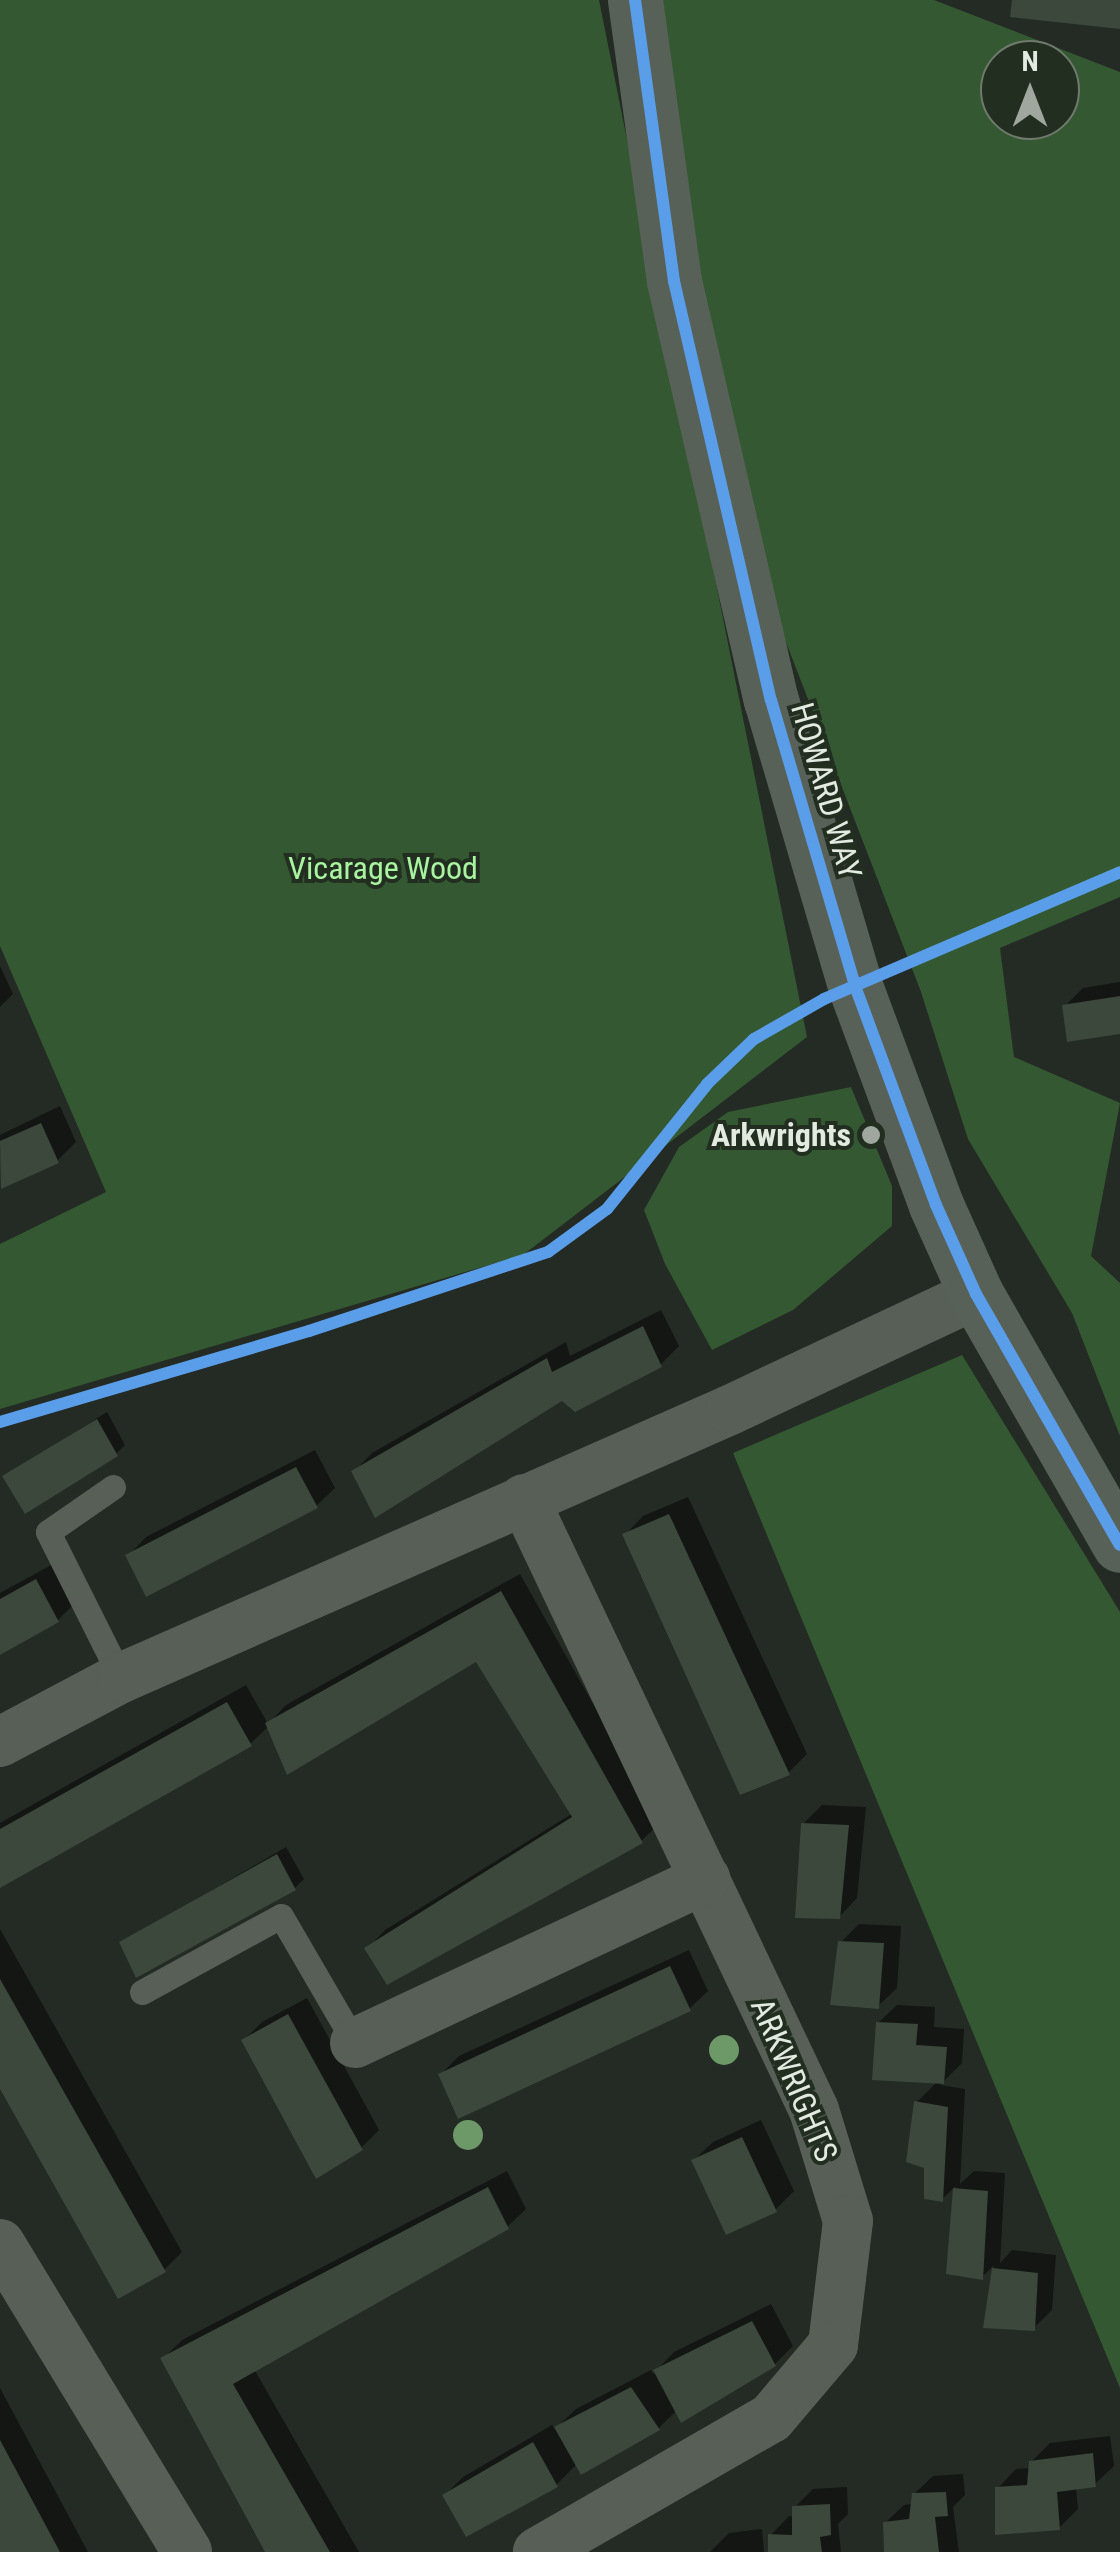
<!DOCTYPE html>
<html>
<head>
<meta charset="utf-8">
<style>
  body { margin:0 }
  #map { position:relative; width:1120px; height:2552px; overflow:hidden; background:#242a24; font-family:"Roboto Condensed",sans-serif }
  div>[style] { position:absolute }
  .green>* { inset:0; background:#345832 }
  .shadow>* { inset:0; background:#0007 }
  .building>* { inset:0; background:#3b483b }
  .lane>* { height:25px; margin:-12.5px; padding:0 12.5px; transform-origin:12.5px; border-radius:12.5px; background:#575f56 }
  .street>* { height:50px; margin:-25px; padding:0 25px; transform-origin:25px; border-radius:25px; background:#575f56 }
  .secondary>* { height:55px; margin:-27.5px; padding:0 27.5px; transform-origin:27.5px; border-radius:27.5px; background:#586157 }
  .cycleway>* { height:12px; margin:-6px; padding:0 6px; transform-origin:6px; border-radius:6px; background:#5a9eea }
  .trees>* { width:30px; height:30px; margin:-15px; border-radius:50%; background:#6d9969 }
  .dots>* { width:28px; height:28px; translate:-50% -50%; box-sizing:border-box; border:5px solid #222e20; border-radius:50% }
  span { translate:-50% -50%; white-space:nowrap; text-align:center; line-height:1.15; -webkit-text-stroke:8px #222e20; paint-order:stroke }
  .street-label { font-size:32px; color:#e3ebe1 }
  .park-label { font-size:32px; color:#a8f4a1 }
  .poi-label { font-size:32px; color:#e3ebe1; font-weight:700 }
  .right { translate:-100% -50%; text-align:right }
  .north { position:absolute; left:980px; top:40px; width:100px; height:100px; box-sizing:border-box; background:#222e20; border:2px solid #6f7a6d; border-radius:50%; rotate:0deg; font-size:28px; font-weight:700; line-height:40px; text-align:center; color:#e3ebe1 }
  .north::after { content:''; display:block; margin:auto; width:35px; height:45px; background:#a0a79f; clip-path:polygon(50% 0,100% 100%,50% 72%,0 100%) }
</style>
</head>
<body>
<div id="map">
  <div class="green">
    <i style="clip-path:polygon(0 0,599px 0,807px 1037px,523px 1255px,0 1409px,0 1244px,106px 1192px,0 946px)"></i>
    <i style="clip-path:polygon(evenodd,657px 0,934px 0,1120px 72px,1120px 897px,1000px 948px,1014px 1057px,1120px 1103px,1091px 1256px,1120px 1283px,1120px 1436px,1072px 1313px,968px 1139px,921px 992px,762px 580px,686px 247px,657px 0,1000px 60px,1060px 60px,1060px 120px,1000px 120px,1000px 60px)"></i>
    <i style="clip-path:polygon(851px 1087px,892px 1186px,892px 1226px,793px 1310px,712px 1350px,665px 1264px,644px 1210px,679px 1147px,728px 1112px)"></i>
    <i style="clip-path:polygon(962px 1355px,1120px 1612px,1120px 2388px,733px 1453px)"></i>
  </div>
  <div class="shadow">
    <i style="clip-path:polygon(0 966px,13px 994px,0 1007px)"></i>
    <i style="clip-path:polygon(1120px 982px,1120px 1032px,1065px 1006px,1083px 988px)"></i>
    <i style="clip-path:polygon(60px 1106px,76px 1142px,57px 1161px,2px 1185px,0 1135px)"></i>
    <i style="clip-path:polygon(661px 1310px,679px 1346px,660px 1365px,354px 1472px,372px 1453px,566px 1342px,570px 1356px)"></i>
    <i style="clip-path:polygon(107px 1412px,125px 1445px,116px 1454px,5px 1477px)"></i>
    <i style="clip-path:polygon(315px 1450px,335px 1488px,316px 1506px,128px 1556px,146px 1537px)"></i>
    <i style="clip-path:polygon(688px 1497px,807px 1754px,788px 1773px,625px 1535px,643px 1516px)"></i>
    <i style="clip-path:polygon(55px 1563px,76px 1602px,58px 1620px,0 1652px,0 1593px)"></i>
    <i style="clip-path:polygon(520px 1574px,660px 1823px,641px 1841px,367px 1949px,385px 1930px,573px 1813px,477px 1659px,269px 1726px,250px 1744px,0 1885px,0 1823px,246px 1685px,268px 1724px,286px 1705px)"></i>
    <i style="clip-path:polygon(822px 1805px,866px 1807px,857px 1898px,839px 1917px,803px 1824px)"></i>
    <i style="clip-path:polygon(286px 1847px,304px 1879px,295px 1888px,122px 1943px)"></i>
    <i style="clip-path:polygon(859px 1924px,901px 1926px,897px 1988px,878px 2006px,841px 1942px)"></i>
    <i style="clip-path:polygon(0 1929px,182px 2252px,164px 2270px,0 2084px)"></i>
    <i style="clip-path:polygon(689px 1950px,708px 1991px,689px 2009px,441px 2074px,459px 2056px)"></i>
    <i style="clip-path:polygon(307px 1998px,379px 2130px,361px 2148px,244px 2040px,262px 2022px)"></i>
    <i style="clip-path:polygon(897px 2005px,935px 2007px,934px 2027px,964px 2029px,962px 2063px,940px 2085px,965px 2089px,960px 2184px,974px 2171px,1005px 2173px,1000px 2263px,1012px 2250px,1056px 2255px,1052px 2310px,1034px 2328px,986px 2326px,994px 2265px,982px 2277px,948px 2272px,956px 2186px,942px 2199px,926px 2166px,917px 2102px,937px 2082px,878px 2023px)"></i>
    <i style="clip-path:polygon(761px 2120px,794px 2191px,775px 2210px,694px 2160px,713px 2142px)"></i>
    <i style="clip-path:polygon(507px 2171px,526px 2209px,507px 2227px,254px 2369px,359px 2552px,268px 2552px,163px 2359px,182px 2340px)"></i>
    <i style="clip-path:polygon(771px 2304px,793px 2346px,775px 2364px,677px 2410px,659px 2428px,577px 2464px,556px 2485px,445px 2495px,463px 2477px,552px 2425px,555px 2429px,576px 2409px,651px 2370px,653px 2374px,674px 2352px)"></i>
    <i style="clip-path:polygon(0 2388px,88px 2552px,0 2552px)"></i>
    <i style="clip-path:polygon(1110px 2436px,1114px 2466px,1095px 2484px,1076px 2487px,1078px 2509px,1059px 2528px,998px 2488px,1016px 2469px,1031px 2468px,1031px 2462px,1050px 2443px)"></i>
    <i style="clip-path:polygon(963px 2474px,965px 2495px,953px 2507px,959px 2552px,886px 2552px,885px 2523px,904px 2505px,913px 2504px,914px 2494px,933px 2476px)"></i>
    <i style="clip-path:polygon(847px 2487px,848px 2514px,838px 2524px,841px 2552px,771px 2552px,771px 2535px,789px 2516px,795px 2517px,795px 2507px,813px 2489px)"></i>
    <i style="clip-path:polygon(762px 2529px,764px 2552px,710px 2552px,729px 2533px)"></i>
  </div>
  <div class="building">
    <i style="clip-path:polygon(1012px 0,1120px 0,1120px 29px,1010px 17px)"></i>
    <i style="clip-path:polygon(1120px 996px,1120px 1034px,1067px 1042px,1062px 1005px)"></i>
    <i style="clip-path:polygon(41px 1123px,59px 1163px,1px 1189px,0 1141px)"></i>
    <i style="clip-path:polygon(643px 1326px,662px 1367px,575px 1412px,562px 1401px,375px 1518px,351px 1471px,547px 1358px,552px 1372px)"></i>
    <i style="clip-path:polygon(97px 1419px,118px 1456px,25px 1514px,2px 1476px)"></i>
    <i style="clip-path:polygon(296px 1467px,318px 1508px,146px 1597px,125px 1555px)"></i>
    <i style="clip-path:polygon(669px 1514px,790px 1775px,740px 1795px,622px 1534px)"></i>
    <i style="clip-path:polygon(36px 1579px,59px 1622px,0 1655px,0 1599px)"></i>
    <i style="clip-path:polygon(501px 1591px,643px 1843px,387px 1985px,364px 1948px,572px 1817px,476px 1662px,287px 1775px,265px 1723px)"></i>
    <i style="clip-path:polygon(227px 1702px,252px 1746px,0 1888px,0 1829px)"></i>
    <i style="clip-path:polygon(801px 1823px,849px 1825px,840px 1919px,795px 1918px)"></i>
    <i style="clip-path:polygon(277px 1854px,296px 1890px,136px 1978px,119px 1942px)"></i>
    <i style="clip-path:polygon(838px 1941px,884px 1943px,879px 2009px,830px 2005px)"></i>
    <i style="clip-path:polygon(670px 1966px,691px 2011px,458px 2119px,438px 2074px)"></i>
    <i style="clip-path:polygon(0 1979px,166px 2272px,118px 2299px,0 2089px)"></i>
    <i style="clip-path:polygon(288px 2014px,363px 2150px,316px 2179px,241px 2040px)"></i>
    <i style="clip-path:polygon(876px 2022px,918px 2024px,916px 2045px,947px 2047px,944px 2084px,872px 2080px)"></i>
    <i style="clip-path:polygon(914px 2101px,948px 2107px,943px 2202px,924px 2199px,924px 2168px,906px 2162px)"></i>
    <i style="clip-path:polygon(742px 2137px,777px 2212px,726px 2235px,691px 2160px)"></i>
    <i style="clip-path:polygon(488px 2187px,509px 2229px,233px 2384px,330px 2552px,265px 2552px,160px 2358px)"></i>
    <i style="clip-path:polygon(953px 2188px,988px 2191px,983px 2280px,946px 2274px)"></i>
    <i style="clip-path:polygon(992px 2268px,1038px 2273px,1035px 2331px,983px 2328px)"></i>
    <i style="clip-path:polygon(752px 2321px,776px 2366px,681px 2423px,653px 2370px)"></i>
    <i style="clip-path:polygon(631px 2387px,660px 2430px,581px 2475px,554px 2427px)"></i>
    <i style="clip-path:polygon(0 2440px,60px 2552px,0 2552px)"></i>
    <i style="clip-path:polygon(533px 2442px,558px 2487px,466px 2537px,442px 2495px)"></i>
    <i style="clip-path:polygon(1093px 2453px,1096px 2487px,1057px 2492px,1060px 2530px,995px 2535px,995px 2487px,1027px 2485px,1029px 2461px)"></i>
    <i style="clip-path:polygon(946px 2492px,948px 2516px,935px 2517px,939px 2552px,884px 2552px,883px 2522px,909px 2519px,912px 2493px)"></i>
    <i style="clip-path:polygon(830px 2504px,831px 2535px,820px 2537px,822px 2552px,768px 2552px,768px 2534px,792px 2535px,792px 2506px)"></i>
  </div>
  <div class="lane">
    <i style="left:113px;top:1487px;width:79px;rotate:145.3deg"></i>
    <i style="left:48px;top:1532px;width:163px;rotate:63.4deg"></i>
    <i style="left:142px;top:1992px;width:158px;rotate:-28.7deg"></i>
    <i style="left:281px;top:1916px;width:147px;rotate:59.8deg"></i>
  </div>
  <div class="street">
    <i style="left:524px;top:1499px;width:676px;rotate:64.61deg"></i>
    <i style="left:814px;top:2110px;width:116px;rotate:73deg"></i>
    <i style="left:848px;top:2221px;width:125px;rotate:96.9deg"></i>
    <i style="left:833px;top:2345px;width:96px;rotate:130.3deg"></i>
    <i style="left:771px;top:2418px;width:269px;rotate:150.1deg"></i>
    <i style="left:0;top:1742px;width:137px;rotate:-27.9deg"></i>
    <i style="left:121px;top:1678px;width:665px;rotate:-23.75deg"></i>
    <i style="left:730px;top:1410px;width:272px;rotate:-25.2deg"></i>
    <i style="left:355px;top:2043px;width:387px;rotate:-25.1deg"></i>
    <i style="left:0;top:2244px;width:360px;rotate:58.7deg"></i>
  </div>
  <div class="secondary">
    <i style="left:635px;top:0;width:284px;rotate:82.1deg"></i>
    <i style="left:674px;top:281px;width:430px;rotate:77deg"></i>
    <i style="left:771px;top:700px;width:298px;rotate:73.6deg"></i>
    <i style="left:855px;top:986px;width:233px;rotate:69.7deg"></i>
    <i style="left:936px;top:1205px;width:98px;rotate:65.8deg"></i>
    <i style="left:976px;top:1294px;width:289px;rotate:60.2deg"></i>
  </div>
  <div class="cycleway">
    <i style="left:635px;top:0;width:284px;rotate:82.1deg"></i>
    <i style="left:674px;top:281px;width:430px;rotate:77deg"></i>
    <i style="left:771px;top:700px;width:298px;rotate:73.6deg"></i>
    <i style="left:855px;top:986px;width:233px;rotate:69.7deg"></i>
    <i style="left:936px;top:1205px;width:98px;rotate:65.8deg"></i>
    <i style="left:976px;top:1294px;width:289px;rotate:60.2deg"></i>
    <i style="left:0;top:1422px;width:322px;rotate:-16.4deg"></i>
    <i style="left:309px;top:1331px;width:252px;rotate:-18.3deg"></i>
    <i style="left:548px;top:1252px;width:73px;rotate:-36.1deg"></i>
    <i style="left:607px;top:1209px;width:160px;rotate:-51.3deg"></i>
    <i style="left:707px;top:1084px;width:65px;rotate:-43.8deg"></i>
    <i style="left:754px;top:1039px;width:81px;rotate:-29.7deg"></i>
    <i style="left:824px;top:999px;width:322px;rotate:-23.2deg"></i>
  </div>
  <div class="trees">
    <i style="left:724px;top:2050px"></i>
    <i style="left:468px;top:2135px"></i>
  </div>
  <div class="dots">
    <i style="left:871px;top:1135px;background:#a0a79f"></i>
  </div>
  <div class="street-label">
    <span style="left:826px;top:791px;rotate:74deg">HOWARD WAY</span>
    <span style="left:794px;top:2080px;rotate:67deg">ARKWRIGHTS</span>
  </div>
  <div class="park-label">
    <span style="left:383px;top:868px">Vicarage Wood</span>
  </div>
  <div class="poi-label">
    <span class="right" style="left:851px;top:1135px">Arkwrights</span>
  </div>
  <div class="north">N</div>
</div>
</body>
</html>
